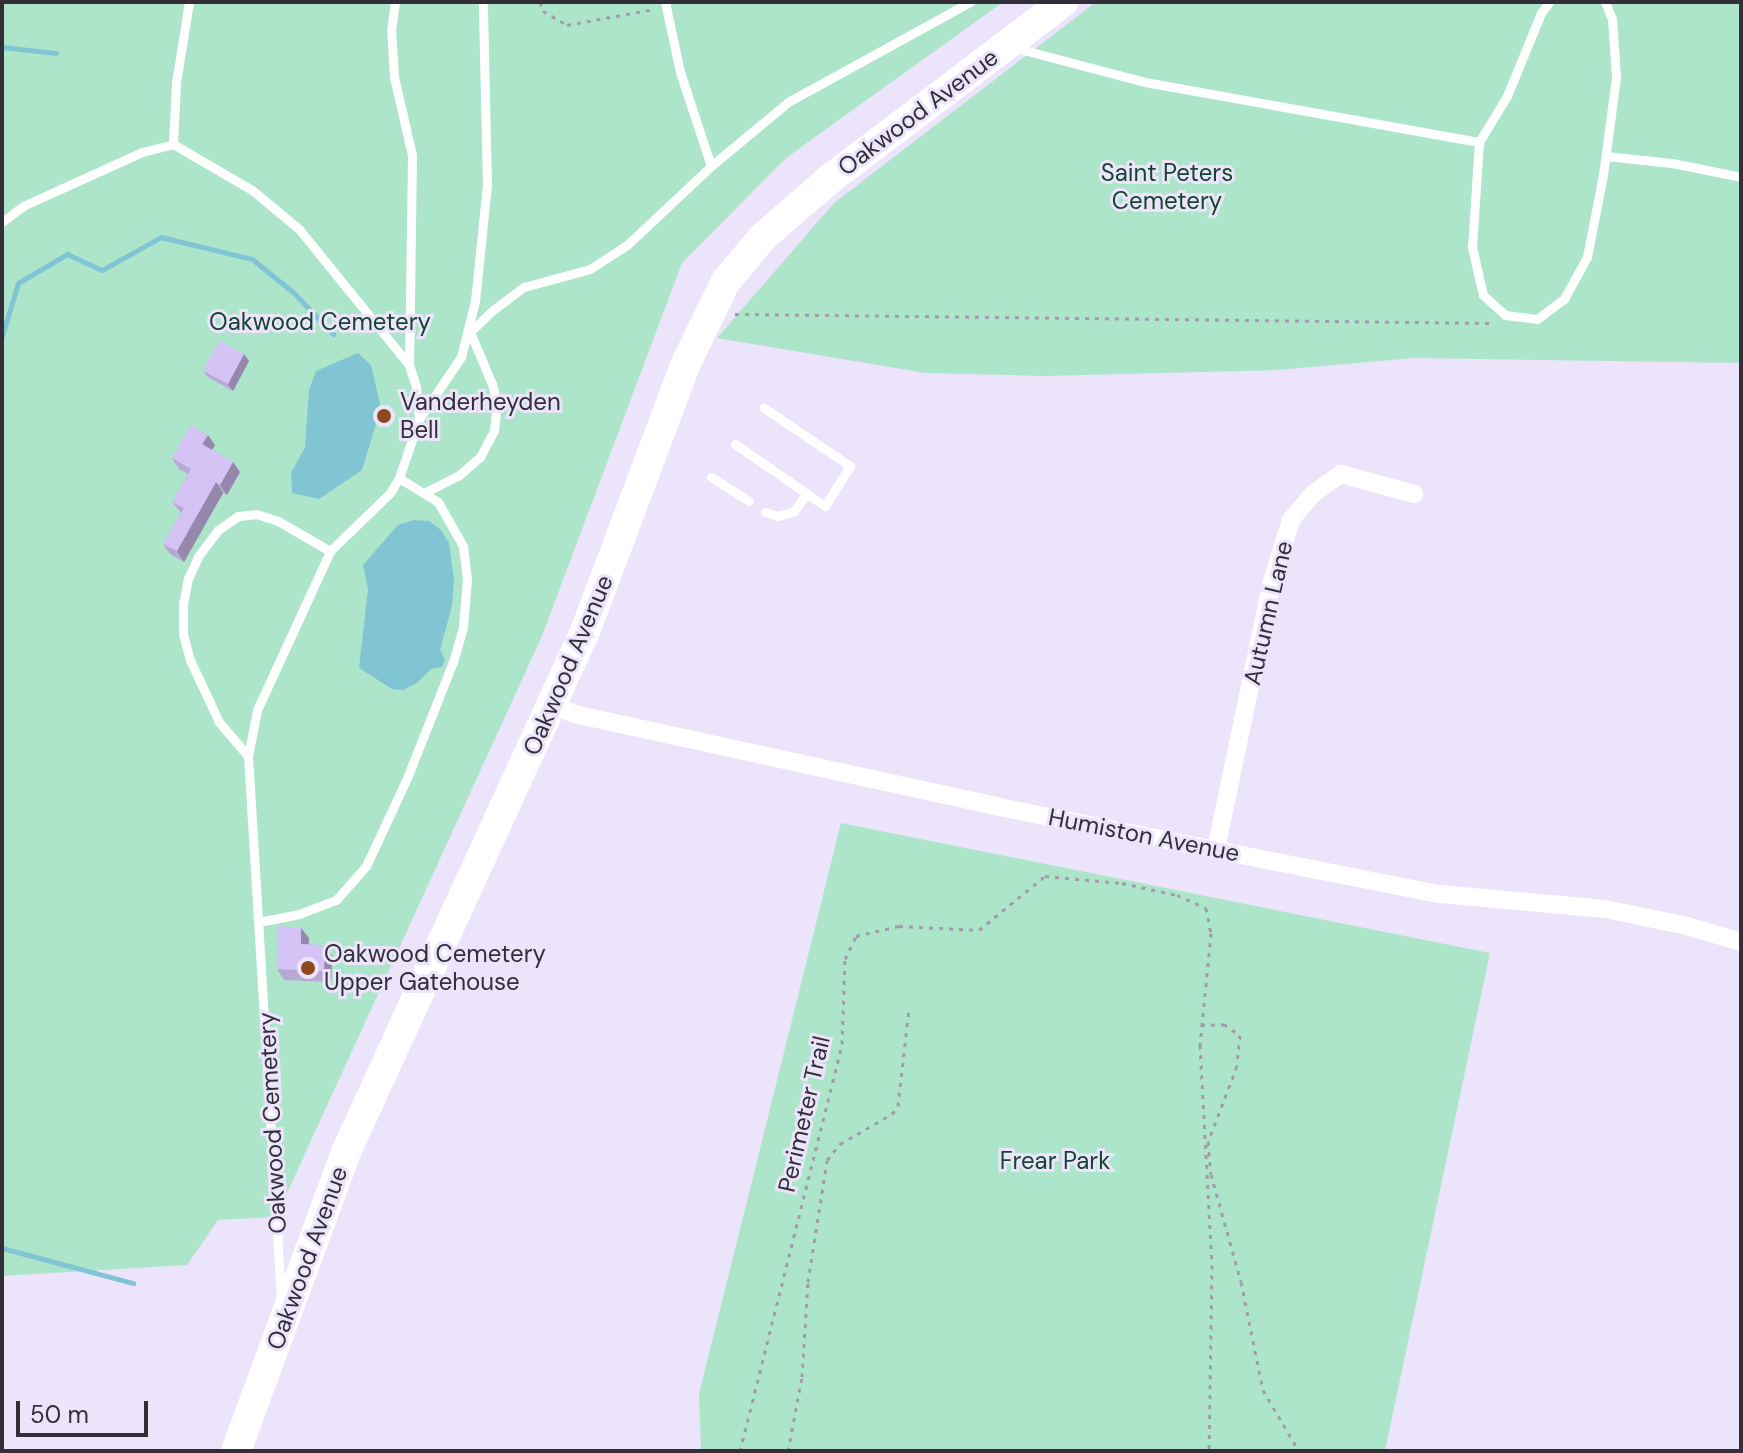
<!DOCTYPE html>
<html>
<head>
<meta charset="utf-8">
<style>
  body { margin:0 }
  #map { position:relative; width:1743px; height:1453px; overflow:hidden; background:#ece4fb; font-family:"DM Sans",sans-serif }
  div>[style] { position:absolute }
  .green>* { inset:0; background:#ade5cb }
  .water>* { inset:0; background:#81c5d5 }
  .stream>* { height:5px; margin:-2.5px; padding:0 2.5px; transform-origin:2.5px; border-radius:2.5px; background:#81c5d5 }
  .path>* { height:3px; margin-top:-1.5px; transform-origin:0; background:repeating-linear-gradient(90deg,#a19bac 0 4px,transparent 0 10px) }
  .service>* { height:9px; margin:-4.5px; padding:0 4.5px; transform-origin:4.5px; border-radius:4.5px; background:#fff }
  .minor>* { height:18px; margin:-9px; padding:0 9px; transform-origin:9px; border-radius:9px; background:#fff }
  .primary>* { height:30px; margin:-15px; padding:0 15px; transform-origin:15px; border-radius:15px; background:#fff }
  .wall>* { inset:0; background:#b7a8d4 }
  .shaded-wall>* { inset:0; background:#9588ac }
  .building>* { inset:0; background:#d5c3f6 }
  .dots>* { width:22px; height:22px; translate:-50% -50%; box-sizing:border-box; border:4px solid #ece4fb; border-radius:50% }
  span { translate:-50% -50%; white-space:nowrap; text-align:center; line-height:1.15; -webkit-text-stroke:6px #ece4fb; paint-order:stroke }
  .street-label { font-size:24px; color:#322f38 }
  .park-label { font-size:24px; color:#144432 }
  .poi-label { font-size:24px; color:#322f38 }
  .left { translate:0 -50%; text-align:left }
  .frame { position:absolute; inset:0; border:4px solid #322f38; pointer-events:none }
  .scale { position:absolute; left:16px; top:1401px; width:132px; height:36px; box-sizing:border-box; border:4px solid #322f38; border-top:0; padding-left:10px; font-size:24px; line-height:28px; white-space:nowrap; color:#322f38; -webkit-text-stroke:6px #ece4fb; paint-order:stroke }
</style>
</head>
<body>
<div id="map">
  <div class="green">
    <i style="clip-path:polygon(2px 2px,1003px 2px,786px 158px,682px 263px,542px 636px,276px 1217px,218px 1220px,187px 1265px,2px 1276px)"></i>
    <i style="clip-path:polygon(1096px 2px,1741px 2px,1741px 363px,1414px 358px,1277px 370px,1044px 376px,925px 373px,717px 338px,834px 203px)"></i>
    <i style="clip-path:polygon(841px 823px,1490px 953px,1385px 1451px,701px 1451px,699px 1394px)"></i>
  </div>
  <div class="water">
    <i style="clip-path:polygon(358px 353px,371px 365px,381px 408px,362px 470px,319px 499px,292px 493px,291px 473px,305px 447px,309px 390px,316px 371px)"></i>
    <i style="clip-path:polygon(414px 520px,429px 521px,441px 530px,449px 543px,454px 580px,452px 606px,440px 650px,445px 659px,442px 667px,431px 669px,417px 683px,403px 690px,392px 689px,359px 668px,368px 589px,363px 565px,398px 525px)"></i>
  </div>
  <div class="stream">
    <i style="left:2px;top:47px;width:54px;rotate:6.3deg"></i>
    <i style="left:2px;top:336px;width:55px;rotate:-73.2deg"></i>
    <i style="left:18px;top:283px;width:57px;rotate:-30.6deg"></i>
    <i style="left:67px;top:254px;width:38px;rotate:25deg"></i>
    <i style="left:102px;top:270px;width:68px;rotate:-29.2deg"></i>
    <i style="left:161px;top:237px;width:94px;rotate:13.6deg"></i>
    <i style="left:252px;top:259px;width:54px;rotate:39deg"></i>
    <i style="left:294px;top:293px;width:57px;rotate:46.4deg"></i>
    <i style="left:2px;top:1248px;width:136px;rotate:15deg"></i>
  </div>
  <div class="path">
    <i style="left:540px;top:2px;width:9px;rotate:72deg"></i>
    <i style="left:543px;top:11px;width:28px;rotate:30deg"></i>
    <i style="left:567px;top:25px;width:88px;rotate:-10.4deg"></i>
    <i style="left:735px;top:314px;width:760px;rotate:0.68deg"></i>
    <i style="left:1201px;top:1025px;width:23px;rotate:-2deg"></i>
    <i style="left:1224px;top:1024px;width:19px;rotate:35deg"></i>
    <i style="left:1240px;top:1035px;width:31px;rotate:96deg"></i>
    <i style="left:1237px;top:1066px;width:81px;rotate:110.9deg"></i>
    <i style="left:1208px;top:1142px;width:32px;rotate:85deg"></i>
    <i style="left:1211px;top:1174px;width:112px;rotate:74.5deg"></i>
    <i style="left:1241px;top:1282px;width:110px;rotate:78.5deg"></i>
    <i style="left:1263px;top:1390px;width:71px;rotate:59.5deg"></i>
    <i style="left:740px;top:1451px;width:420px;rotate:-75.9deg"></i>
    <i style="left:842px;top:1044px;width:85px;rotate:-88deg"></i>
    <i style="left:845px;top:959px;width:25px;rotate:-64deg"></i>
    <i style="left:856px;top:936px;width:44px;rotate:-13.1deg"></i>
    <i style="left:899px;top:926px;width:80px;rotate:2.9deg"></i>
    <i style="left:979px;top:930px;width:85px;rotate:-39.3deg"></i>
    <i style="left:1045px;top:876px;width:77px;rotate:5.2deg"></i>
    <i style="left:1122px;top:883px;width:56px;rotate:12.3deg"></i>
    <i style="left:1177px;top:895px;width:32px;rotate:24deg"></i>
    <i style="left:1206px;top:908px;width:25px;rotate:79deg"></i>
    <i style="left:1211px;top:933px;width:113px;rotate:95.6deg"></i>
    <i style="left:1200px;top:1045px;width:220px;rotate:86.9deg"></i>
    <i style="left:1212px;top:1265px;width:186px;rotate:90.9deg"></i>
    <i style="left:788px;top:1451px;width:75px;rotate:-79.3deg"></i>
    <i style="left:802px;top:1377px;width:95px;rotate:-86.4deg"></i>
    <i style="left:808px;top:1282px;width:123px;rotate:-81.1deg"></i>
    <i style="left:827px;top:1160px;width:21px;rotate:-51deg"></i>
    <i style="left:840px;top:1144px;width:60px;rotate:-30deg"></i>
    <i style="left:892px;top:1114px;width:10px;rotate:-53deg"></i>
    <i style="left:898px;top:1106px;width:99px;rotate:-83.6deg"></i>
  </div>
  <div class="service">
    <i style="left:395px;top:2px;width:27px;rotate:98deg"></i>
    <i style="left:391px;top:29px;width:48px;rotate:86.4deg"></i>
    <i style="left:394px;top:77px;width:80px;rotate:77deg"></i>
    <i style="left:412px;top:155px;width:209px;rotate:90.8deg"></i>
    <i style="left:665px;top:2px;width:72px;rotate:77.9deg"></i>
    <i style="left:680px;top:72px;width:99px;rotate:71.7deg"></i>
    <i style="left:1549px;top:2px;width:14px;rotate:126deg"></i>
    <i style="left:1541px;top:13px;width:90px;rotate:112.3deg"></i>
    <i style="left:1507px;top:96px;width:54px;rotate:121.3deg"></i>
    <i style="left:1479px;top:142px;width:105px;rotate:93.8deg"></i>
    <i style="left:1472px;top:247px;width:49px;rotate:77.1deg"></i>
    <i style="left:1483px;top:295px;width:30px;rotate:42deg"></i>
    <i style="left:1505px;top:315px;width:32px;rotate:7deg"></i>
    <i style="left:1537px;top:319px;width:34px;rotate:-37deg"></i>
    <i style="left:1564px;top:299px;width:48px;rotate:-61.3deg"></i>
    <i style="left:1587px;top:257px;width:84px;rotate:-79deg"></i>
    <i style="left:1603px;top:175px;width:99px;rotate:-82.4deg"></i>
    <i style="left:1616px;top:77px;width:58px;rotate:-93.9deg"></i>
    <i style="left:1612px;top:19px;width:18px;rotate:-112deg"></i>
    <i style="left:1016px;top:48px;width:133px;rotate:14.8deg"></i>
    <i style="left:1145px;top:82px;width:339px;rotate:10.2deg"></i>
    <i style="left:173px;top:144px;width:61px;rotate:-87.2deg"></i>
    <i style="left:176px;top:83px;width:82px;rotate:-80.9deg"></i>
    <i style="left:1606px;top:156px;width:66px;rotate:6.1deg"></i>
    <i style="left:1672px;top:163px;width:70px;rotate:11.5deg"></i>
    <i style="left:2px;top:222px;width:26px;rotate:-37deg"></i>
    <i style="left:23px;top:206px;width:131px;rotate:-24.4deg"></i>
    <i style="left:142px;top:152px;width:32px;rotate:-14deg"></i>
    <i style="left:173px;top:144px;width:91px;rotate:30.2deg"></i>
    <i style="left:252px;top:190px;width:61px;rotate:39.7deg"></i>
    <i style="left:299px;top:229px;width:175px;rotate:51deg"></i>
    <i style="left:409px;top:365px;width:23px;rotate:72deg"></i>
    <i style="left:416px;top:387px;width:32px;rotate:85deg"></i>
    <i style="left:419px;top:419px;width:62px;rotate:108.7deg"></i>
    <i style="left:399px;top:478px;width:17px;rotate:121deg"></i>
    <i style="left:390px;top:493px;width:83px;rotate:136deg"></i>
    <i style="left:330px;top:551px;width:60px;rotate:-150deg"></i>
    <i style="left:278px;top:521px;width:22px;rotate:-162deg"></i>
    <i style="left:257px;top:514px;width:19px;rotate:174deg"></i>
    <i style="left:238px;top:516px;width:24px;rotate:145deg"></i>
    <i style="left:218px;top:530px;width:34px;rotate:127deg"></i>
    <i style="left:198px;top:557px;width:23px;rotate:115deg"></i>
    <i style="left:188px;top:578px;width:26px;rotate:101deg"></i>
    <i style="left:183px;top:604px;width:30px;rotate:90deg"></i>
    <i style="left:183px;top:634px;width:27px;rotate:75deg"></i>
    <i style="left:190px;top:660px;width:68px;rotate:64.9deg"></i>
    <i style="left:219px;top:722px;width:45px;rotate:49.5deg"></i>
    <i style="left:248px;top:756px;width:542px;rotate:86.51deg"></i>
    <i style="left:419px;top:419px;width:75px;rotate:-55.9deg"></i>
    <i style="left:461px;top:357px;width:58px;rotate:-76deg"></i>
    <i style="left:475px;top:301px;width:117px;rotate:-84.1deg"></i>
    <i style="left:487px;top:185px;width:183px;rotate:-91.3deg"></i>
    <i style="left:735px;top:444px;width:109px;rotate:34.6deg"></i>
    <i style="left:825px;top:506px;width:47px;rotate:-58deg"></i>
    <i style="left:850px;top:466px;width:104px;rotate:-146deg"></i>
    <i style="left:711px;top:477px;width:45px;rotate:32.3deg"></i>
    <i style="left:424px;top:493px;width:38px;rotate:-27deg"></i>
    <i style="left:458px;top:476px;width:29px;rotate:-41deg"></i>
    <i style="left:480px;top:457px;width:30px;rotate:-62deg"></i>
    <i style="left:494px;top:431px;width:27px;rotate:-84deg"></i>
    <i style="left:497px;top:404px;width:21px;rotate:-104deg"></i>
    <i style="left:492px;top:384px;width:56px;rotate:-112.9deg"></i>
    <i style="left:470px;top:332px;width:32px;rotate:-44deg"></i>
    <i style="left:493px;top:310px;width:39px;rotate:-37deg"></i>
    <i style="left:524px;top:287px;width:68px;rotate:-15.3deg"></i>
    <i style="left:590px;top:269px;width:44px;rotate:-33deg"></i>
    <i style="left:627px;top:245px;width:115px;rotate:-43.2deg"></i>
    <i style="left:711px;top:166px;width:100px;rotate:-39.7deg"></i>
    <i style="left:788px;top:102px;width:208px;rotate:-28.8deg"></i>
    <i style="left:765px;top:512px;width:14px;rotate:17deg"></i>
    <i style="left:778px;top:516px;width:17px;rotate:-17deg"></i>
    <i style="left:794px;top:511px;width:22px;rotate:-54deg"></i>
    <i style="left:248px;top:756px;width:47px;rotate:-78.9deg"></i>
    <i style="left:257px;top:710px;width:175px;rotate:-65.3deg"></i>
    <i style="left:259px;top:922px;width:41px;rotate:-11.3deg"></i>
    <i style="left:299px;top:914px;width:40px;rotate:-21deg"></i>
    <i style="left:336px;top:900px;width:45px;rotate:-48.6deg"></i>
    <i style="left:366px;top:866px;width:97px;rotate:-65deg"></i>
    <i style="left:407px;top:778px;width:125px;rotate:-68.4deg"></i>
    <i style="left:453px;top:662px;width:37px;rotate:-74deg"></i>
    <i style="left:463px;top:626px;width:47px;rotate:-85.1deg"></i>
    <i style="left:467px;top:579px;width:33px;rotate:-97deg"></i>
    <i style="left:463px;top:546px;width:51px;rotate:-119.6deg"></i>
    <i style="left:438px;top:502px;width:46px;rotate:-148.4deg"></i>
  </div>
  <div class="minor">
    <i style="left:552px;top:705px;width:24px;rotate:22deg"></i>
    <i style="left:574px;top:714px;width:435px;rotate:12.3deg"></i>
    <i style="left:999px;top:807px;width:449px;rotate:11.2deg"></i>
    <i style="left:1440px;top:894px;width:166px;rotate:5.2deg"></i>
    <i style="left:1605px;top:909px;width:84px;rotate:11.7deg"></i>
    <i style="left:1687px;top:926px;width:56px;rotate:16.5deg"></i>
    <i style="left:1216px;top:849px;width:270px;rotate:-78.2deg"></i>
    <i style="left:1271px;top:585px;width:68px;rotate:-72.9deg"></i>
    <i style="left:1291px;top:520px;width:34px;rotate:-50deg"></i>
    <i style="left:1313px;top:494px;width:34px;rotate:-36deg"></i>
    <i style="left:1341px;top:474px;width:76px;rotate:15.3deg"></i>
  </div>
  <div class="primary">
    <i style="left:236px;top:1451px;width:319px;rotate:-69.8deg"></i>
    <i style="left:346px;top:1152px;width:575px;rotate:-65.35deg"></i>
    <i style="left:586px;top:629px;width:286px;rotate:-69.4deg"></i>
    <i style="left:687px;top:361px;width:89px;rotate:-64deg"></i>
    <i style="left:726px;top:281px;width:57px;rotate:-49.9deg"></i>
    <i style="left:763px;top:237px;width:89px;rotate:-40.9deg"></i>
    <i style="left:830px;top:179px;width:293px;rotate:-37.2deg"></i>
  </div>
  <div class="wall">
    <i style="clip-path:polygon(244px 354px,249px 361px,233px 391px,208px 377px,203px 371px)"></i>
    <i style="clip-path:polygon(215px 445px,212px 450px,233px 462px,240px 472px,227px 495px,223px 493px,184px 562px,170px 554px,163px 544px,181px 513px,172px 502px,188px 474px,179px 469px,172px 458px)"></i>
    <i style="clip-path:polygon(309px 938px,308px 945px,325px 945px,332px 956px,331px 982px,284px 980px,277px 969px)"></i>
  </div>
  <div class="shaded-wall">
    <i style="clip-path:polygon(244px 354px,249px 361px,233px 391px,228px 384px)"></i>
    <i style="clip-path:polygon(208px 435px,215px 445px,209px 455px,202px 444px)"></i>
    <i style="clip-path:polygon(233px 462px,240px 472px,227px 495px,220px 485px)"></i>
    <i style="clip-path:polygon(216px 482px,223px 493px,184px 562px,177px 551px)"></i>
    <i style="clip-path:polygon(301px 928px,309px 938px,308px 955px,301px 944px)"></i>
    <i style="clip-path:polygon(325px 945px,332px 956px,331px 982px,324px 971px)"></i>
  </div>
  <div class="building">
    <i style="clip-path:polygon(219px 341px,244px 354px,228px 384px,203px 371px)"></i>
    <i style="clip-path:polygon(191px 425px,208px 435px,202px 444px,233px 462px,220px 485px,216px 482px,177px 551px,163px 544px,184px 508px,172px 502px,191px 469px,172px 458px)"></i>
    <i style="clip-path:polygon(278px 926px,301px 928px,301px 944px,325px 945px,324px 971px,277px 969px)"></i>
  </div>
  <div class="dots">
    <i style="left:384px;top:416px;background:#8d481f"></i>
    <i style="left:308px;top:968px;background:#8d481f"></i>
  </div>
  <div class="street-label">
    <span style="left:918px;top:112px;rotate:-37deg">Oakwood Avenue</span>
    <span style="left:1268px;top:613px;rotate:-77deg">Autumn Lane</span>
    <span style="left:568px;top:665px;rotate:-67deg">Oakwood Avenue</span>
    <span style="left:1144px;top:835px;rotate:11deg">Humiston Avenue</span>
    <span style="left:804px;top:1114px;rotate:-77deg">Perimeter Trail</span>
    <span style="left:272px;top:1123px;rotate:-93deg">Oakwood Cemetery</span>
    <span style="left:307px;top:1258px;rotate:-70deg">Oakwood Avenue</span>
  </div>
  <div class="park-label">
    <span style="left:1167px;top:187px">Saint Peters<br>Cemetery</span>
    <span style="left:320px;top:322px">Oakwood Cemetery</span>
    <span style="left:1055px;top:1161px">Frear Park</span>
  </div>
  <div class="poi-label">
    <span class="left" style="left:400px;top:416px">Vanderheyden<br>Bell</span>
    <span class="left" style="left:324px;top:968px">Oakwood Cemetery<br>Upper Gatehouse</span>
  </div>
  <div class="frame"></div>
  <div class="scale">50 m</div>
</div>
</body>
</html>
